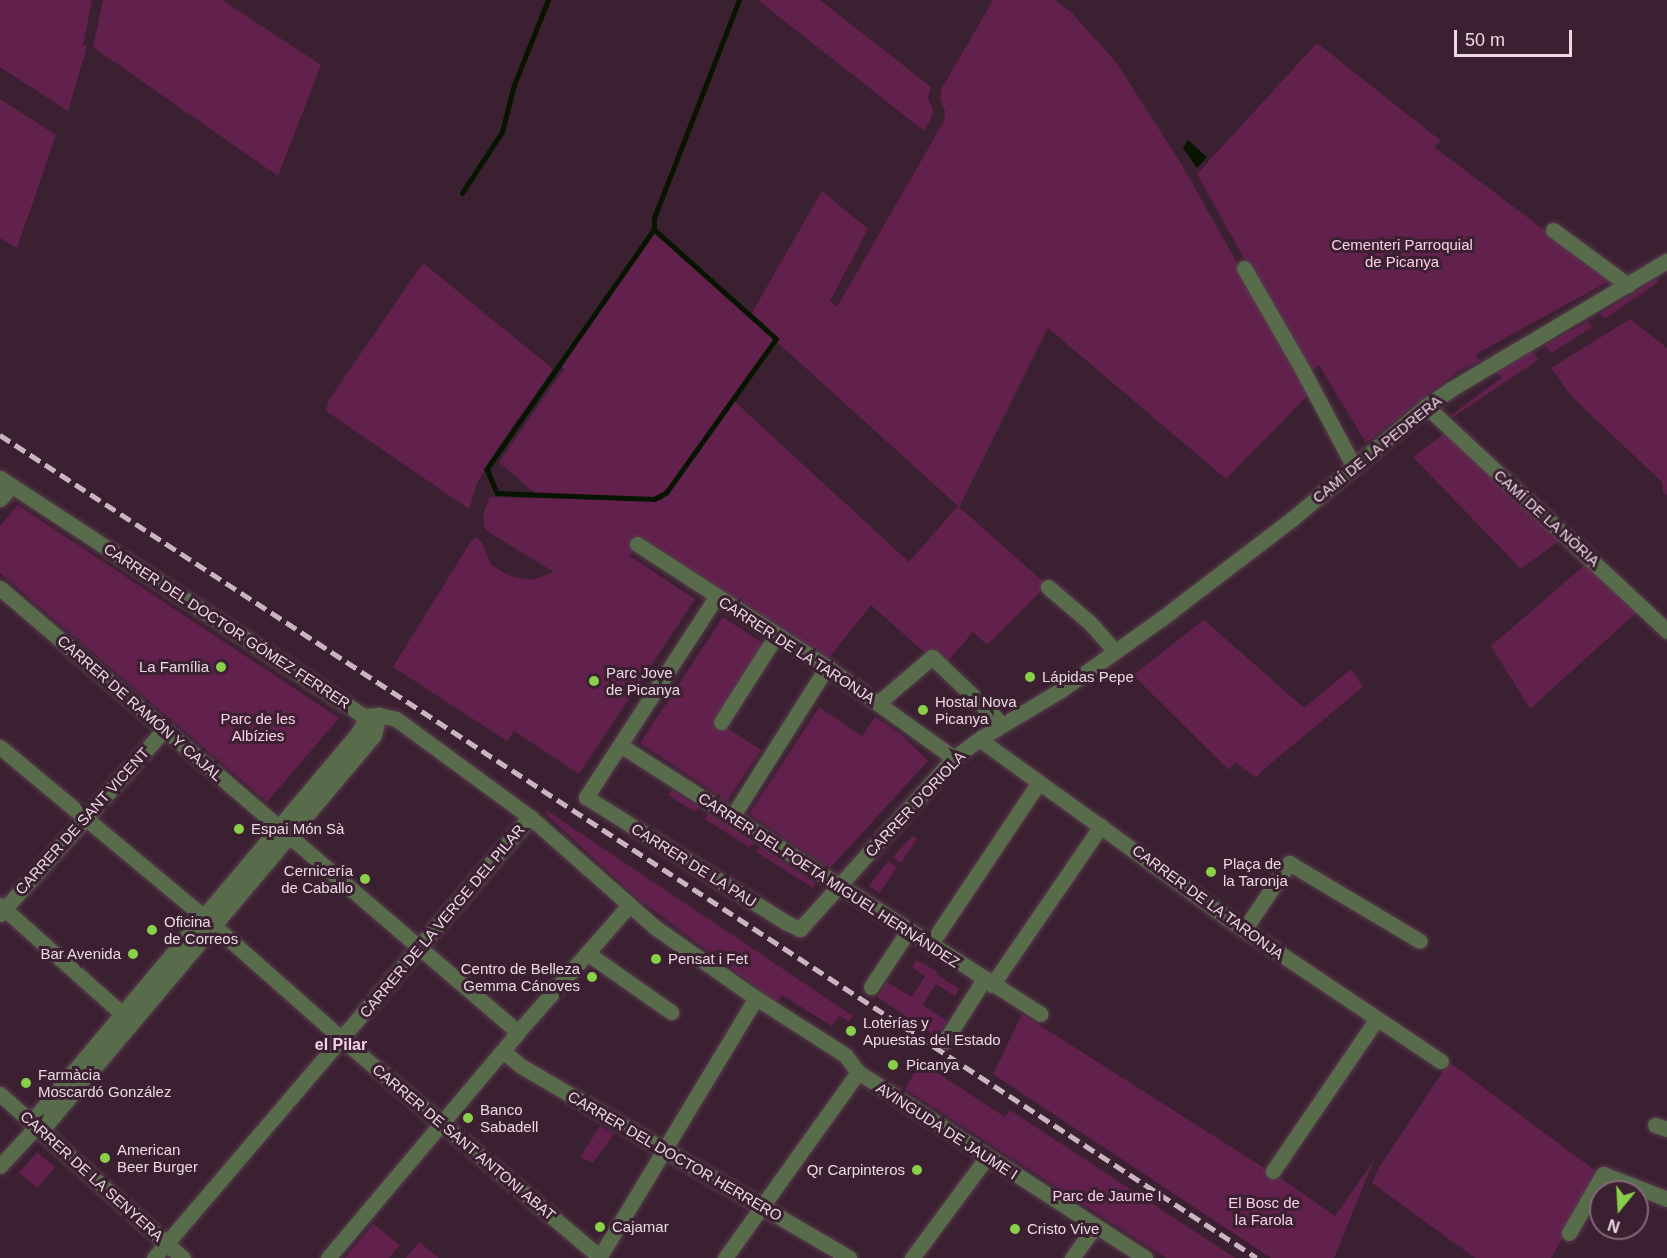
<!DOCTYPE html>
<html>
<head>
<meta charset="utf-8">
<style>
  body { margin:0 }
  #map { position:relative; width:1667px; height:1258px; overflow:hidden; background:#3b2031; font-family:Arial,sans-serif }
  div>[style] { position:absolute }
  .green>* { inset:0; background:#62204d }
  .water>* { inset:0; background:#071500 }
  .stream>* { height:4.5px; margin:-2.25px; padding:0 2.25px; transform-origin:2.25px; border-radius:2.25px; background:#071500 }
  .roads { filter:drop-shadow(0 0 2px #573d4d) drop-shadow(0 0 2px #573d4d) }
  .minor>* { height:15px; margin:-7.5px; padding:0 7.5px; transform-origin:7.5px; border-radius:7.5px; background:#586b4a }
  .rail>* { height:4.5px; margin-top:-2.25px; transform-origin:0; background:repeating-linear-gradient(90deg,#c9b5c1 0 12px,transparent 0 18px) }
  .dots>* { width:16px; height:16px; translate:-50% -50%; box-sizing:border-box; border:3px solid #3b2031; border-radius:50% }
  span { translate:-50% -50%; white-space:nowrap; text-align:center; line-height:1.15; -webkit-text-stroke:6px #3b2031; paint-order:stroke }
  .park-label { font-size:15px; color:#fbcde8 }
  .street-label { font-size:15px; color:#ebd8e3 }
  .poi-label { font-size:15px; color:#ebd8e3 }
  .right { translate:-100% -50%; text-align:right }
  .left { translate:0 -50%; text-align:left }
  .neighbourhood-label { font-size:16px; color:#f6d1e7; font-weight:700 }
  .north { position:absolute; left:1589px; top:1180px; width:60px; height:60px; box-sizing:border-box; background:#3b2031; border:2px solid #816a78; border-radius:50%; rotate:198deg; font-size:16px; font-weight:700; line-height:24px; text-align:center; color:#ebd8e3 }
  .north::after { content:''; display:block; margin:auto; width:21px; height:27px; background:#89cf49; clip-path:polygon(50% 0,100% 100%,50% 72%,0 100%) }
  .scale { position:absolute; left:1454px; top:30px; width:118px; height:27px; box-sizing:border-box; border:3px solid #ebd8e3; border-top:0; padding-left:8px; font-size:18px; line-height:21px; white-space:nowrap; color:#ebd8e3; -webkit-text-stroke:4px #3b2031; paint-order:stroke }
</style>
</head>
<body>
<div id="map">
  <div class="green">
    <i style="clip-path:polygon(0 0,92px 0,83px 45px,87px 46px,68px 111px,0 67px)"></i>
    <i style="clip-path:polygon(103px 0,222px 0,321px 65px,278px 176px,93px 47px)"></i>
    <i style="clip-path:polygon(758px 0,820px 0,931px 87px,928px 98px,933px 110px,932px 116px,924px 131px)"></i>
    <i style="clip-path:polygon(evenodd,993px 0,1054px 0,1071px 12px,1116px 62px,1182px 165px,1310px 393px,1226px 479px,1048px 328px,959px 507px,1047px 585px,987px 645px,973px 632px,946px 663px,925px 653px,871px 605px,828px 659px,641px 537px,630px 556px,695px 599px,579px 774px,514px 731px,507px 741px,393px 667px,471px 541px,476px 537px,482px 543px,491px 565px,510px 576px,532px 580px,554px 572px,490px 533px,484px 527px,483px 514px,490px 497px,661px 501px,680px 478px,655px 498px,537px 495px,499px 462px,564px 369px,561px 366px,654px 228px,750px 316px,822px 191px,868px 229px,830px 301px,837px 307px,944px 121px,945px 111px,940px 99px,942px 88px,993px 0,777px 342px,958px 506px,909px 562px,734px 401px,777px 342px)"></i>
    <i style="clip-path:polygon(1317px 43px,1441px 141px,1434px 147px,1611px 280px,1476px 354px,1480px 361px,1460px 370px,1366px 443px,1319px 365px,1308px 373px,1197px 174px)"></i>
    <i style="clip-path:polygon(0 99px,56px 135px,17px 248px,0 238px)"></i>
    <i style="clip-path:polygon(423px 263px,553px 369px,501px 443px,478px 481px,469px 509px,326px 411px,328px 401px)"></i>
    <i style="clip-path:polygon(1656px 278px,1659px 282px,1604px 319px,1600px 314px)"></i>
    <i style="clip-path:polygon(1630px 319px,1667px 348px,1667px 496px,1663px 492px,1662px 482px,1571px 396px,1551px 368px)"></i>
    <i style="clip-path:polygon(1588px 321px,1592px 327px,1551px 353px,1545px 345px)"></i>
    <i style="clip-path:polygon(1533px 351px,1538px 360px,1450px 419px,1449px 417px,1501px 378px,1496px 370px)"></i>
    <i style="clip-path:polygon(1446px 432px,1563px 538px,1521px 569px,1413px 457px)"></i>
    <i style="clip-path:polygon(18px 505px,339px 718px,267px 802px,0 573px,0 526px)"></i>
    <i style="clip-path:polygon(1588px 562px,1638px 611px,1530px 709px,1491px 646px)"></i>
    <i style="clip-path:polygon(723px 617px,767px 646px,718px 722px,761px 750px,727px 801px,640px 743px)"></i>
    <i style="clip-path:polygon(1204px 620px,1304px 708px,1351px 669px,1363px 687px,1263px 770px,1256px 778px,1235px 762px,1229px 770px,1133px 675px)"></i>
    <i style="clip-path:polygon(819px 707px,862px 736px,875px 717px,901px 734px,928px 761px,830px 868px,749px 814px)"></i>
    <i style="clip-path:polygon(672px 790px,699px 807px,695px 812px,668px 795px)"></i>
    <i style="clip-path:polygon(546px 810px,853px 1016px,849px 1022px,839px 1015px,832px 1026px,782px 995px,776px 1002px,636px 897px,547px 815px)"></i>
    <i style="clip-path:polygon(708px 813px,754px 842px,750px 848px,705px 819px)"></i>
    <i style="clip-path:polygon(912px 836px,917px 839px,901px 863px,893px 857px)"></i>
    <i style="clip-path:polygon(760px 846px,815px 883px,813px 888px,756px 852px)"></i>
    <i style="clip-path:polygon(888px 861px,897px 867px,880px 893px,869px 886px)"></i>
    <i style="clip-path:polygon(916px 960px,937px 971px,936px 974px,959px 989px,955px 996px,936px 984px,923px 1005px,947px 1021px,937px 1037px,877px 997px,887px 982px,912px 997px,925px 976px,912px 967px)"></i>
    <i style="clip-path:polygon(1022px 1014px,1283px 1180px,1335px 1216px,1374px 1160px,1334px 1258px,1271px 1258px,993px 1074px)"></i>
    <i style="clip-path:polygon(921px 1062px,1005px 1117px,1010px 1110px,1235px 1258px,1166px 1258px,905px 1089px)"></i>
    <i style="clip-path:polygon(1449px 1062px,1600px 1174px,1551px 1258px,1475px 1258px,1372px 1183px,1380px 1166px)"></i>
    <i style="clip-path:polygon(600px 1126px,614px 1134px,593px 1163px,580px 1157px)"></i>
    <i style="clip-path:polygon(37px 1152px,55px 1167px,37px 1188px,19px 1173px)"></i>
    <i style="clip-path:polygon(373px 1224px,400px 1245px,389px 1258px,345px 1258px)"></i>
    <i style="clip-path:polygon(419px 1242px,433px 1253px,439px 1258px,406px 1258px)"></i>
  </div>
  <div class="water">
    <i style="clip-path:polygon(1188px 140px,1207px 157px,1197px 168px,1183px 148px)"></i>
  </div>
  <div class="stream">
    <i style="left:462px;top:193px;width:73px;rotate:-56.7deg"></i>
    <i style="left:502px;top:132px;width:49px;rotate:-75.7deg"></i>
    <i style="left:514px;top:85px;width:92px;rotate:-68.2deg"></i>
    <i style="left:654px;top:230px;width:292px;rotate:124.9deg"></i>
    <i style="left:487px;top:469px;width:26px;rotate:67deg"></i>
    <i style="left:497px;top:493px;width:157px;rotate:2.2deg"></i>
    <i style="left:654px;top:499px;width:13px;rotate:-27deg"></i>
    <i style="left:666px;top:493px;width:189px;rotate:-54.5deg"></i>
    <i style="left:776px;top:339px;width:164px;rotate:-138.2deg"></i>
    <i style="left:654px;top:230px;width:12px;rotate:-90deg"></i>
    <i style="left:654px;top:218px;width:234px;rotate:-68.7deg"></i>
  </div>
  <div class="roads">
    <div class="minor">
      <i style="left:1553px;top:230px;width:93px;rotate:36.3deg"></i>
      <i style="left:1244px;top:268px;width:116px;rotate:60.1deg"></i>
      <i style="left:1302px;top:369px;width:111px;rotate:62deg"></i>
      <i style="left:1426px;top:406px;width:330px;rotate:43deg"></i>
      <i style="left:0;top:478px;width:435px;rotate:33.2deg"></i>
      <i style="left:364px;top:716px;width:15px;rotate:-4deg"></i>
      <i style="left:379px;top:715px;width:17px;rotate:13deg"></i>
      <i style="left:396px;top:719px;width:166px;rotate:36.2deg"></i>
      <i style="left:530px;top:817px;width:168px;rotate:41.4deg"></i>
      <i style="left:656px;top:928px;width:122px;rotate:35deg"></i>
      <i style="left:756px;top:998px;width:106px;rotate:32.6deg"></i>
      <i style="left:845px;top:1055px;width:21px;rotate:53deg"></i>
      <i style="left:858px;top:1072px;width:342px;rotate:32.9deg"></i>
      <i style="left:0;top:499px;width:18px;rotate:-49deg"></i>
      <i style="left:637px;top:544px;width:226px;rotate:32.9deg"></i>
      <i style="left:827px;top:667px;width:156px;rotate:35.6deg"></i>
      <i style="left:1048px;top:587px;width:54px;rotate:40.5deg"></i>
      <i style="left:1089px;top:622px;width:39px;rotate:48deg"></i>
      <i style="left:0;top:588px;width:682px;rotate:40.6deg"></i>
      <i style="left:716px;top:597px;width:239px;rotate:123deg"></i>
      <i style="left:586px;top:797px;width:235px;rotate:32.1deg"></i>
      <i style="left:785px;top:922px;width:17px;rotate:25deg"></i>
      <i style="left:800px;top:929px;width:230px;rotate:-48deg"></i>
      <i style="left:954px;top:758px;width:31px;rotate:-37deg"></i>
      <i style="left:979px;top:739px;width:96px;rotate:-30.9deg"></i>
      <i style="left:1061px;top:690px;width:123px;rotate:-35.4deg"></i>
      <i style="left:1161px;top:619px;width:165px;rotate:-37.4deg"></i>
      <i style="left:1292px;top:519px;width:175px;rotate:-40.1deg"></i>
      <i style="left:1426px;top:406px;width:30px;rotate:-34deg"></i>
      <i style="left:1451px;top:389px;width:251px;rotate:-30.7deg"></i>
      <i style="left:878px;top:703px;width:71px;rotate:-40.4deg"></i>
      <i style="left:932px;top:657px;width:97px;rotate:43.7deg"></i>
      <i style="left:721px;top:722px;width:91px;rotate:-57.5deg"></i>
      <i style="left:979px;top:739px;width:302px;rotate:35.8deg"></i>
      <i style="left:1224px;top:916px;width:261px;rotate:33.8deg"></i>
      <i style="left:620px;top:745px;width:499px;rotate:32.6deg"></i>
      <i style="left:0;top:747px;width:266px;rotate:39.8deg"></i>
      <i style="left:204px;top:917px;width:195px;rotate:41.5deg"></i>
      <i style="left:350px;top:1046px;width:327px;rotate:40.2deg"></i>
      <i style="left:732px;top:817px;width:178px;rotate:-57.7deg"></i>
      <i style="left:0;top:905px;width:174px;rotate:41.7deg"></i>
      <i style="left:0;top:914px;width:248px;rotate:-48.3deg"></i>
      <i style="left:1244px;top:930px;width:81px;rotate:-56.1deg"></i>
      <i style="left:1289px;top:863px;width:152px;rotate:30.8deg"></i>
      <i style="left:930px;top:945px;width:196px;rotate:-56.2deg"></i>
      <i style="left:587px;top:953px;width:103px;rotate:35.1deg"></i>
      <i style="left:992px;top:985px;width:193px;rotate:-55.6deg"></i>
      <i style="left:871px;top:987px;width:67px;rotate:-56.5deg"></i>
      <i style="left:945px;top:1041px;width:73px;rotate:-57.8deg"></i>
      <i style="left:503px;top:1051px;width:23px;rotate:40deg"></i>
      <i style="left:521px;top:1066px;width:380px;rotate:30.3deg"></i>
      <i style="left:0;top:1094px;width:246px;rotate:41.9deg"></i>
      <i style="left:31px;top:1122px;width:508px;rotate:-49.95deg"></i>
      <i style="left:358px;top:733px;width:16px;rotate:-60deg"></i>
      <i style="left:366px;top:719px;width:4px;rotate:-124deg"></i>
      <i style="left:1655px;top:1125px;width:13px;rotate:18deg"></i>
      <i style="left:41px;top:1131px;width:517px;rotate:-49.94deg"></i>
      <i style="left:374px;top:735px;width:21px;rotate:-76deg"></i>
      <i style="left:0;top:1166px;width:53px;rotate:-47.3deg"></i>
      <i style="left:1273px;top:1171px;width:183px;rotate:-55.7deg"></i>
      <i style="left:1569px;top:1233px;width:68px;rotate:-60deg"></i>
      <i style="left:1603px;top:1174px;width:69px;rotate:21.3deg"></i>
      <i style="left:154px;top:1258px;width:580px;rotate:-49.55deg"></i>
      <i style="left:328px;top:1258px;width:295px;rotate:-49.9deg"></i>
      <i style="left:518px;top:1032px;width:169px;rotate:-48.8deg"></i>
      <i style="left:599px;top:1258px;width:304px;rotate:-58.9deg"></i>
      <i style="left:725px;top:1258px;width:229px;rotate:-54.4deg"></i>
      <i style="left:912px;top:1258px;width:126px;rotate:-53.4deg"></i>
      <i style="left:1072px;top:1258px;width:39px;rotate:-54deg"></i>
    </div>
  </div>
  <div class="rail">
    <i style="left:0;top:435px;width:1502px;rotate:33.21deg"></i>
  </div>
  <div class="dots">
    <i style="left:221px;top:667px;background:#89cf49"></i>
    <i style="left:1030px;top:677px;background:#89cf49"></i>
    <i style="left:594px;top:681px;background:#89cf49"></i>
    <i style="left:923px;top:710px;background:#89cf49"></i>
    <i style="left:239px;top:829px;background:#89cf49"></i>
    <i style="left:1211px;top:872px;background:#89cf49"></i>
    <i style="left:365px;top:879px;background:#89cf49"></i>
    <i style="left:152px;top:930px;background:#89cf49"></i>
    <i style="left:133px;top:954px;background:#89cf49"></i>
    <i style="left:656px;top:959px;background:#89cf49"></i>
    <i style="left:592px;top:977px;background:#89cf49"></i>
    <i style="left:851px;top:1031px;background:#89cf49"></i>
    <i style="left:893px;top:1065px;background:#89cf49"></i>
    <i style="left:26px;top:1083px;background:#89cf49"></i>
    <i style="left:468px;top:1118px;background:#89cf49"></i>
    <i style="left:105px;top:1158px;background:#89cf49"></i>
    <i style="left:917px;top:1170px;background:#89cf49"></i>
    <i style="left:600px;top:1227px;background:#89cf49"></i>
    <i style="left:1015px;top:1229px;background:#89cf49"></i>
  </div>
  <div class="park-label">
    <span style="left:1402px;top:253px">Cementeri Parroquial<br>de Picanya</span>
    <span style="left:258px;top:727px">Parc de les<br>Albízies</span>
    <span style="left:1107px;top:1196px">Parc de Jaume I</span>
    <span style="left:1264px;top:1211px">El Bosc de<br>la Farola</span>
  </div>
  <div class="street-label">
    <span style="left:1377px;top:449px;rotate:-39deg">CAMÍ DE LA PEDRERA</span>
    <span style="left:1547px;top:518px;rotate:42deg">CAMÍ DE LA NÒRIA</span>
    <span style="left:227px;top:626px;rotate:33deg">CARRER DEL DOCTOR GÓMEZ FERRER</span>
    <span style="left:797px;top:650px;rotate:33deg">CARRER DE LA TARONJA</span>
    <span style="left:140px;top:708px;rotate:41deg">CARRER DE RAMÓN Y CAJAL</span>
    <span style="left:915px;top:804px;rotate:-47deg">CARRER D'ORIOLA</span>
    <span style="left:82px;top:821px;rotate:-48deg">CARRER DE SANT VICENT</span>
    <span style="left:694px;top:865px;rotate:32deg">CARRER DE LA PAU</span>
    <span style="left:829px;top:880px;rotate:33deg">CARRER DEL POETA MIGUEL HERNÁNDEZ</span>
    <span style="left:1208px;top:902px;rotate:36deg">CARRER DE LA TARONJA</span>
    <span style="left:442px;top:921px;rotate:-50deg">CARRER DE LA VERGE DEL PILAR</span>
    <span style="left:947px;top:1131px;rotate:33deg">AVINGUDA DE JAUME I</span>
    <span style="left:464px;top:1142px;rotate:40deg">CARRER DE SANT ANTONI ABAT</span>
    <span style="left:675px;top:1156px;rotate:30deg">CARRER DEL DOCTOR HERRERO</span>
    <span style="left:92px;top:1176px;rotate:42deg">CARRER DE LA SENYERA</span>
  </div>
  <div class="poi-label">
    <span class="right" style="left:209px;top:667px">La Família</span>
    <span class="left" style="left:606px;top:681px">Parc Jove<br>de Picanya</span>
    <span class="left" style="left:1042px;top:677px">Lápidas Pepe</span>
    <span class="left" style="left:935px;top:710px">Hostal Nova<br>Picanya</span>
    <span class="left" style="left:251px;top:829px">Espai Món Sà</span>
    <span class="left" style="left:1223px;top:872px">Plaça de<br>la Taronja</span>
    <span class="right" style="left:353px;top:879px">Cernicería<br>de Caballo</span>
    <span class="left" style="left:164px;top:930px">Oficina<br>de Correos</span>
    <span class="right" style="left:121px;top:954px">Bar Avenida</span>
    <span class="left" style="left:668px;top:959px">Pensat i Fet</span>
    <span class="right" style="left:580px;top:977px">Centro de Belleza<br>Gemma Cánoves</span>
    <span class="left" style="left:863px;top:1031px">Loterías y<br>Apuestas del Estado</span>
    <span class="left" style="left:906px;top:1065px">Picanya</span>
    <span class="left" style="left:38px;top:1083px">Farmàcia<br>Moscardó González</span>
    <span class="left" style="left:480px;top:1118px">Banco<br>Sabadell</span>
    <span class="left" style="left:117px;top:1158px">American<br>Beer Burger</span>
    <span class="right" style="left:905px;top:1170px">Qr Carpinteros</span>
    <span class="left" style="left:612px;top:1227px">Cajamar</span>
    <span class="left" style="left:1027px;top:1229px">Cristo Vive</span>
  </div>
  <div class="neighbourhood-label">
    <span style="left:341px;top:1045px">el Pilar</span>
  </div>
  <div class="north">N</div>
  <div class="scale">50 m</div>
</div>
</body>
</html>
